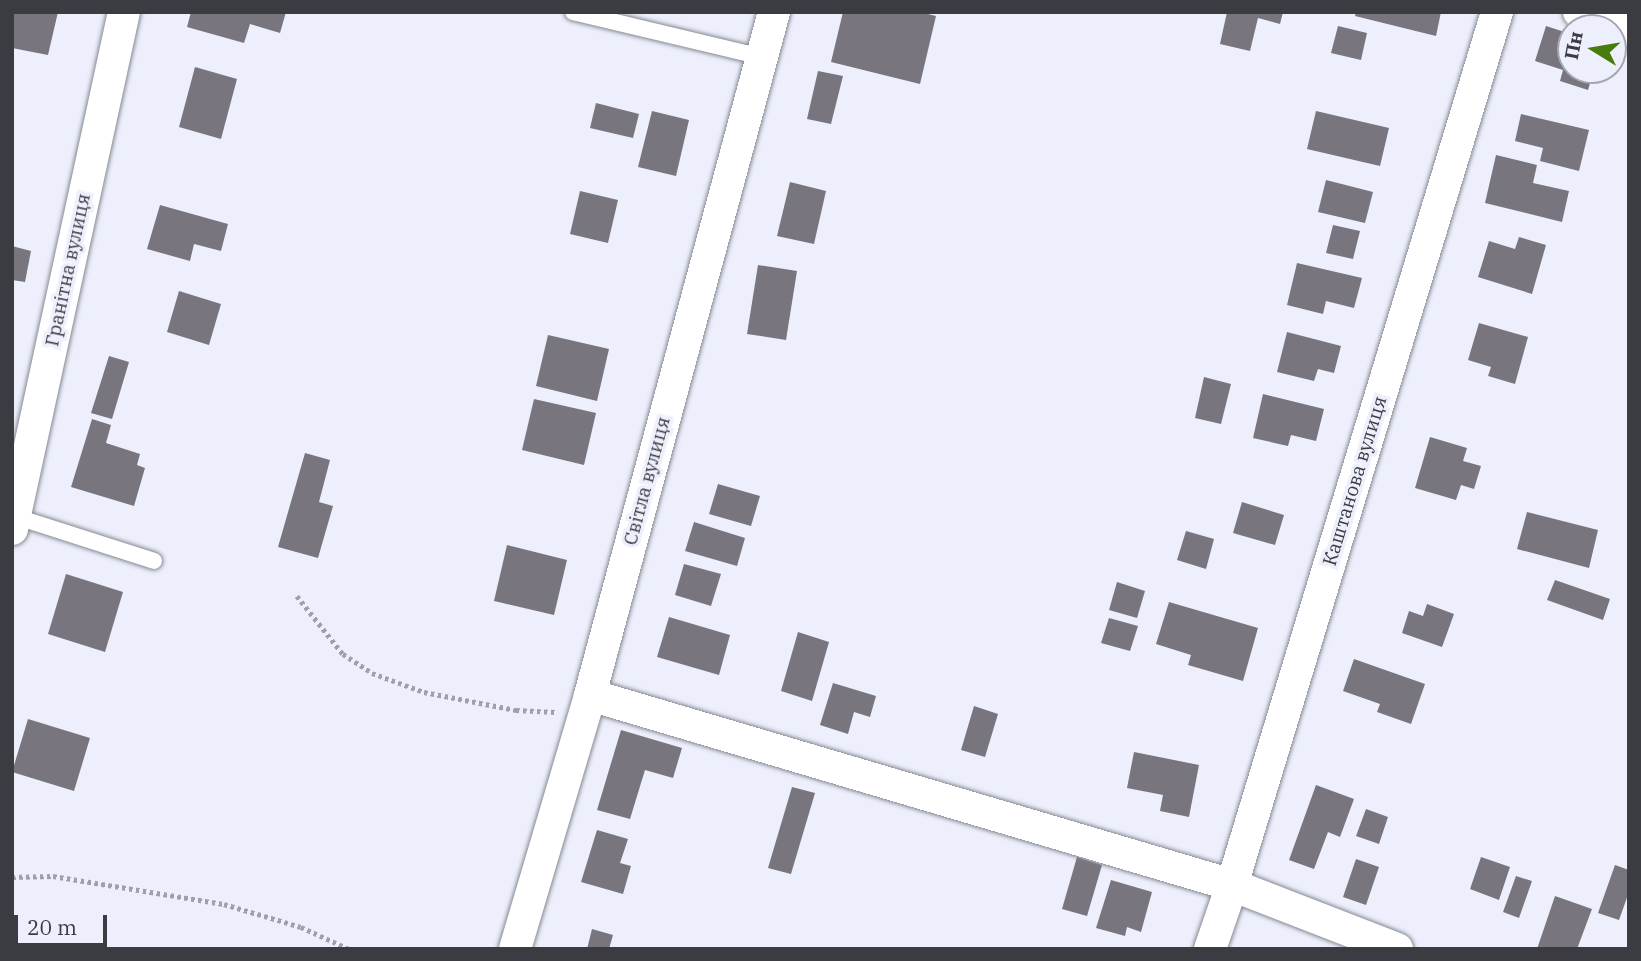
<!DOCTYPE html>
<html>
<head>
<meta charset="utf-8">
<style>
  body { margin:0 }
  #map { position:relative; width:1641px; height:961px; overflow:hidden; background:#edf0fc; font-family:"IBM Plex Serif",serif }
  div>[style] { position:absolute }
  .building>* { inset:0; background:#78757f }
  .path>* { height:4.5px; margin-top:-2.25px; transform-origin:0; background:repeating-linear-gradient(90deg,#9fa1aa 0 3.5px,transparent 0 7px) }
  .roads { filter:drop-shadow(0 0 2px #868993) drop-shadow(0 0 2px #868993) }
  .service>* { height:16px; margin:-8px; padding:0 8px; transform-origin:8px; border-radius:8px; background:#fff }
  .minor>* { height:32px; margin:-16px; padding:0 16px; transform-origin:16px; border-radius:16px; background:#fff }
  span { translate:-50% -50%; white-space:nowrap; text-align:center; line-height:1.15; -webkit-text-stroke:7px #edf0fc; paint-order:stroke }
  .street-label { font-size:19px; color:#3b3c41 }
  .frame { position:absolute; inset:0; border:14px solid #3b3c41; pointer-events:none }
  .north { position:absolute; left:1557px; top:14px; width:70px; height:70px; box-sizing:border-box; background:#edf0fc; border:2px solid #a6a8b1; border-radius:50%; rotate:281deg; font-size:19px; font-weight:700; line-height:28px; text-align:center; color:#3b3c41 }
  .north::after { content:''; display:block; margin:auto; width:24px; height:32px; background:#477b0b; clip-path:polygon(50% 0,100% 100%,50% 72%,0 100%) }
  .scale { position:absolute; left:14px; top:915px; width:93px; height:32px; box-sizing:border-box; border:4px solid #3b3c41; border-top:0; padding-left:9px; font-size:21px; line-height:24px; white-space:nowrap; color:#3b3c41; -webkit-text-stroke:5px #edf0fc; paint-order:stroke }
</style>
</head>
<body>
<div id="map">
  <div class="building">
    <i style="clip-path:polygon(12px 12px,58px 12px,48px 55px,12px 48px)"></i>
    <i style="clip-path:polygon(191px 12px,286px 12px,280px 33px,250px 24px,244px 43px,187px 27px)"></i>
    <i style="clip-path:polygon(843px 12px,920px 12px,936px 16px,920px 84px,831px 62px)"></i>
    <i style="clip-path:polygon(1227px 12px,1283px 12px,1280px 24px,1258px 18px,1250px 51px,1220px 44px)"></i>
    <i style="clip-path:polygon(1356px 12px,1441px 12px,1436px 36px,1355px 16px)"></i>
    <i style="clip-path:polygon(1338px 26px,1367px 33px,1361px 60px,1331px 53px)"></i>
    <i style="clip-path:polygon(1546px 26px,1571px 34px,1571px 70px,1594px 70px,1588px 90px,1560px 81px,1563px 70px,1535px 61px)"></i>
    <i style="clip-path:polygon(195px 67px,237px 79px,221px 139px,179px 127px)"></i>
    <i style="clip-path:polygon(818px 71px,843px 76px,831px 124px,807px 119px)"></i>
    <i style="clip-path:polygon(596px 103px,639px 114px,633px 138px,590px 128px)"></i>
    <i style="clip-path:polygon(652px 111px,689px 120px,676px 176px,638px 167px)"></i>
    <i style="clip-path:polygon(1316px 111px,1389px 128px,1380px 166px,1307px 149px)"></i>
    <i style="clip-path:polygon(1521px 114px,1589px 130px,1579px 171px,1540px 161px,1543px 148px,1515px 141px)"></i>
    <i style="clip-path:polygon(1496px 155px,1537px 165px,1533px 183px,1569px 191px,1562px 222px,1485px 203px)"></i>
    <i style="clip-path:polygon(1326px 180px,1373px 192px,1365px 223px,1318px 212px)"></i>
    <i style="clip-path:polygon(790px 182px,826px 191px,814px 244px,777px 236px)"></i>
    <i style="clip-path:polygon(580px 191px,618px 200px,608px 243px,570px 234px)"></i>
    <i style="clip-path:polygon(160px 205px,228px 224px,221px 251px,194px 244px,190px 261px,147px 249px)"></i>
    <i style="clip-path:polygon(1333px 225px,1360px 231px,1353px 259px,1326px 253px)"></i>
    <i style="clip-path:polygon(1519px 237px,1546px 245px,1532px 294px,1478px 277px,1489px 241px,1515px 249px)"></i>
    <i style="clip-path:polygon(12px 246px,31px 251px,25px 282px,12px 280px)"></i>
    <i style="clip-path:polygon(1297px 263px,1362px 278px,1354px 308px,1326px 301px,1323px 314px,1287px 305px)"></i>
    <i style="clip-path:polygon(758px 265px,797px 271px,786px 340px,747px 334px)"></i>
    <i style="clip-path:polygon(179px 291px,221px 304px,209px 345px,167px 332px)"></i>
    <i style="clip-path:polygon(1479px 323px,1528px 337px,1515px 384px,1488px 376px,1491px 367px,1468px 360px)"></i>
    <i style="clip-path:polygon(1287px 332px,1341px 346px,1334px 373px,1318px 369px,1314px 381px,1277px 372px)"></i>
    <i style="clip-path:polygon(548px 335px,609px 349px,597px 401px,536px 386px)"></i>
    <i style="clip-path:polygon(109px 356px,129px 362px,112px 419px,91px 413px)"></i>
    <i style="clip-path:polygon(1204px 377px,1231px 384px,1221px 424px,1195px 418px)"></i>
    <i style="clip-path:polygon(1263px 394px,1324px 409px,1316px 441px,1291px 435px,1288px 446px,1253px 438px)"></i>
    <i style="clip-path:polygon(534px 399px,596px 413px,584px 465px,522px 450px)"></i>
    <i style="clip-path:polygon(92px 419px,111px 425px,106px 443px,140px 454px,137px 465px,145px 468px,134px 506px,71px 487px)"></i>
    <i style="clip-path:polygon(1430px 437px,1467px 448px,1463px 461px,1481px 466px,1474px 489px,1461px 485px,1456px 500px,1415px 488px)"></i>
    <i style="clip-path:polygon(305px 453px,330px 460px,319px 502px,333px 506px,318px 558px,278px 547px)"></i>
    <i style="clip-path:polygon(718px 484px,760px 496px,751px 526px,709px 514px)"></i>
    <i style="clip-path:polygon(1242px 502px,1284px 515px,1275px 545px,1233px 533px)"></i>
    <i style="clip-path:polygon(1527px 512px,1598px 530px,1589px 568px,1517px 549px)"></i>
    <i style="clip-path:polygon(694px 522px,745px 538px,737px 566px,685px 551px)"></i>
    <i style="clip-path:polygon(1186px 531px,1214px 539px,1206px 569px,1177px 560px)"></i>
    <i style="clip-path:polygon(507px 545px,567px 560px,554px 615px,494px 601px)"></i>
    <i style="clip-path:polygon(684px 564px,721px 574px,711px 606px,675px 595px)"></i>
    <i style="clip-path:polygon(66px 574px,123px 592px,105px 652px,48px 634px)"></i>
    <i style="clip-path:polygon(1555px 580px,1610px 599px,1603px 620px,1547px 600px)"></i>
    <i style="clip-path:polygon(1117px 582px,1145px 591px,1137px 618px,1109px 610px)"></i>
    <i style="clip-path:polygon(1169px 602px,1258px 628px,1243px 681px,1188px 665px,1191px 655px,1156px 644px)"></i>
    <i style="clip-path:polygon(1427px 604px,1454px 614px,1442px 647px,1402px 633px,1409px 611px,1423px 616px)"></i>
    <i style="clip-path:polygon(669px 617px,730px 635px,719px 675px,657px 657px)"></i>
    <i style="clip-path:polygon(1109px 618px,1138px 626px,1130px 651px,1101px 643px)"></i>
    <i style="clip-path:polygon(798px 632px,829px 642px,812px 701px,781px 691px)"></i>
    <i style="clip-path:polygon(1354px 659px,1425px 684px,1411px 724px,1377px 712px,1380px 704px,1343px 691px)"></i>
    <i style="clip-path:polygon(833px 683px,876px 696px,870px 717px,854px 712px,848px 734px,820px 725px)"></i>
    <i style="clip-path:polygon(974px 706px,998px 714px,985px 757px,961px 750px)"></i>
    <i style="clip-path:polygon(28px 719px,90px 738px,74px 791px,12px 772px)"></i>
    <i style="clip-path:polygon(621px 730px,682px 748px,673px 778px,645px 770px,630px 819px,597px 810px)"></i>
    <i style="clip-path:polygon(1134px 752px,1199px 765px,1189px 817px,1160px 811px,1163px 795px,1127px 788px)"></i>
    <i style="clip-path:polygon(1316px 785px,1354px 799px,1340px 837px,1328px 832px,1314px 869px,1289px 860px)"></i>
    <i style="clip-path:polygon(792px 787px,815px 793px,791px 874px,768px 868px)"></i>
    <i style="clip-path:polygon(1366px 809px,1388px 817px,1379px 844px,1356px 836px)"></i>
    <i style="clip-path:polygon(597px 830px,628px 839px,620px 863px,631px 866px,623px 894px,581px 882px)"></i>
    <i style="clip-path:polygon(1077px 857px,1102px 865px,1087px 916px,1062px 909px)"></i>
    <i style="clip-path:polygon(1481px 857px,1510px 867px,1499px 900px,1470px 889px)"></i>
    <i style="clip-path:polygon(1356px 859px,1379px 867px,1366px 905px,1343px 897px)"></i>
    <i style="clip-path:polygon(1615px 865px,1629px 870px,1629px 892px,1619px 920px,1598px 913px)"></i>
    <i style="clip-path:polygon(1516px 876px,1532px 881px,1519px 918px,1503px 912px)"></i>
    <i style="clip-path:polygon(1111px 880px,1152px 892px,1141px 932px,1127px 927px,1125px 936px,1096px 928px)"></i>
    <i style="clip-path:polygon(1555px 896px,1592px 909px,1577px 949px,1537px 949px)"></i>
    <i style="clip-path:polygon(592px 929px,613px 935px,609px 949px,587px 949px)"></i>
  </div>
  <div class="path">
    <i style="left:297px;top:596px;width:74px;rotate:51.6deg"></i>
    <i style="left:343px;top:654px;width:35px;rotate:33deg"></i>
    <i style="left:372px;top:673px;width:55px;rotate:20.1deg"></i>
    <i style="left:424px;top:692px;width:94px;rotate:11.1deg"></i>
    <i style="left:516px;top:710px;width:39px;rotate:3deg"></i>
    <i style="left:12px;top:877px;width:41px;rotate:-1.4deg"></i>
    <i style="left:53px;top:876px;width:173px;rotate:9.3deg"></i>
    <i style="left:224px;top:904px;width:80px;rotate:16.6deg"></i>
    <i style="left:301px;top:927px;width:53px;rotate:24.6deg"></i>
  </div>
  <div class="roads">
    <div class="service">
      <i style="left:573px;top:12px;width:194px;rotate:13.4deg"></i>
      <i style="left:14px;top:516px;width:147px;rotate:17.8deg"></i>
    </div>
    <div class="minor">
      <i style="left:1579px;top:12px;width:53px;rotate:19.8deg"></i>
      <i style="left:12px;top:529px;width:529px;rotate:-77.78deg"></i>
      <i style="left:590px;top:695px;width:670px;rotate:16.49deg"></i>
      <i style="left:1232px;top:885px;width:177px;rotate:21.2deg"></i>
      <i style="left:515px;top:949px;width:265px;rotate:-73.5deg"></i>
      <i style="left:590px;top:695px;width:707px;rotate:-74.92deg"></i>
      <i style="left:1210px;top:949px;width:68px;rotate:-71deg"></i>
      <i style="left:1232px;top:885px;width:912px;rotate:-73.11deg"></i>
    </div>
  </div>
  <div class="street-label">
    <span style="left:68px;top:270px;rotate:-78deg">Гранітна вулиця</span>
    <span style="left:647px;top:481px;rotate:-75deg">Світла вулиця</span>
    <span style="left:1355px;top:481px;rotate:-73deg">Каштанова вулиця</span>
  </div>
  <div class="frame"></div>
  <div class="north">Пн</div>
  <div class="scale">20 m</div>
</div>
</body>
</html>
